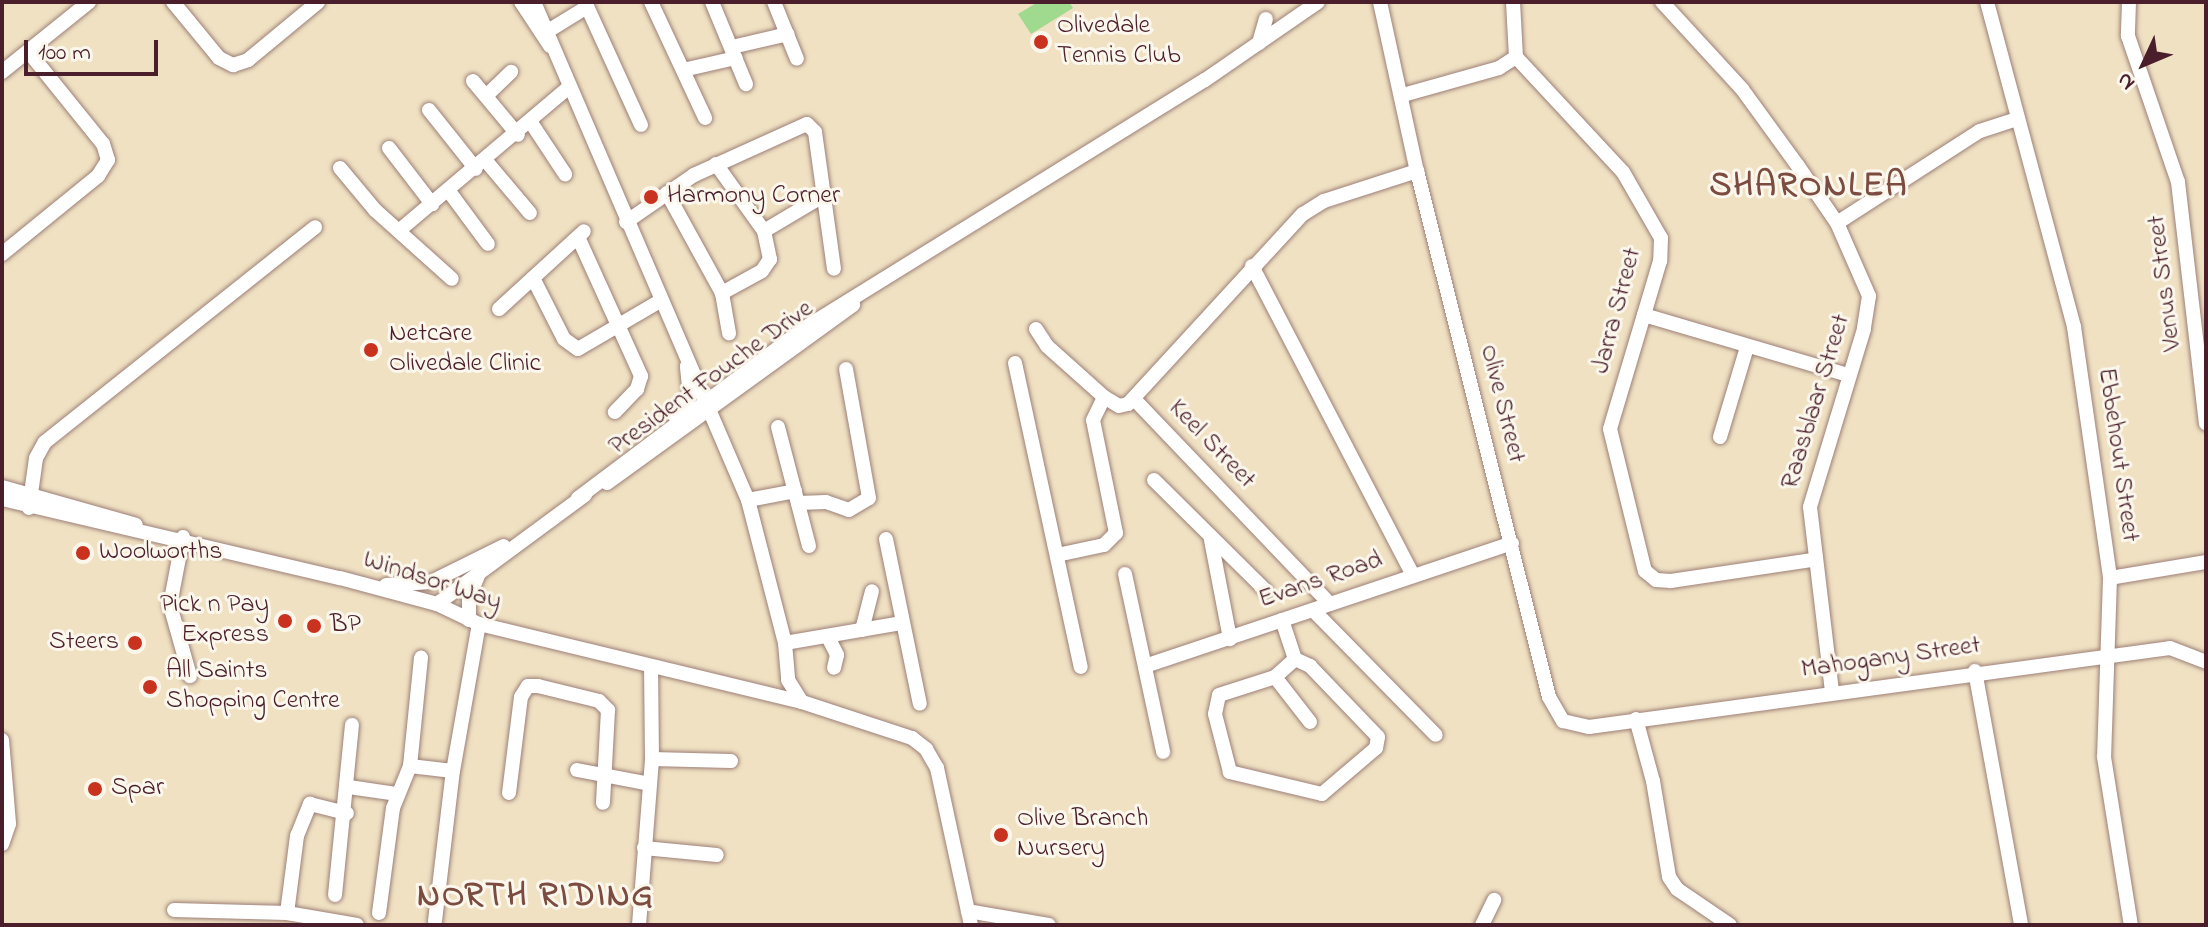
<!DOCTYPE html>
<html>
<head>
<meta charset="utf-8">
<style>
  body { margin:0 }
  #map { position:relative; width:2208px; height:927px; overflow:hidden; background:#f0e1c3; font-family:"Indie Flower",sans-serif }
  div>[style] { position:absolute }
  .green>* { inset:0; background:#9fda8e }
  .roads { filter:drop-shadow(0 0 2px #9d8077) drop-shadow(0 0 2px #9d8077) }
  .minor>* { height:14px; margin:-7px; padding:0 7px; transform-origin:7px; border-radius:7px; background:#fff }
  .dots>* { width:22px; height:22px; translate:-50% -50%; box-sizing:border-box; border:4px solid #fbf7ec; border-radius:50% }
  span { translate:-50% -50%; white-space:nowrap; text-align:center; line-height:1.15; -webkit-text-stroke:6px #fbf7ec; paint-order:stroke }
  .poi-label { font-size:26px; color:#4a1f2b }
  .left { translate:0 -50%; text-align:left }
  .right { translate:-100% -50%; text-align:right }
  .street-label { font-size:26px; color:#4a1f2b }
  .district-label { font-size:34px; color:#7c4c40; font-weight:700; letter-spacing:2px }
  .frame { position:absolute; inset:0; border:4px solid #4a1f2b; pointer-events:none }
  .north { position:absolute; left:2104px; top:24px; width:80px; height:80px; -webkit-text-stroke:6px #fbf7ec; paint-order:stroke; rotate:226deg; font-size:22px; font-weight:700; line-height:32px; text-align:center; color:#4a1f2b }
  .north::after { content:''; display:block; margin:auto; width:28px; height:36px; background:#4a1f2b; clip-path:polygon(50% 0,100% 100%,50% 72%,0 100%) }
  .scale { position:absolute; left:24px; top:40px; width:134px; height:36px; box-sizing:border-box; border:4px solid #4a1f2b; border-top:0; padding-left:10px; font-size:24px; line-height:28px; white-space:nowrap; color:#4a1f2b; -webkit-text-stroke:6px #fbf7ec; paint-order:stroke }
</style>
</head>
<body>
<div id="map">
  <div class="green">
    <i style="clip-path:polygon(1038px 2px,1069px 2px,1073px 8px,1031px 34px,1018px 14px)"></i>
  </div>
  <div class="roads">
    <div class="minor">
      <i style="left:173px;top:2px;width:72px;rotate:50.6deg"></i>
      <i style="left:219px;top:58px;width:16px;rotate:27deg"></i>
      <i style="left:233px;top:65px;width:16px;rotate:-18deg"></i>
      <i style="left:248px;top:60px;width:91px;rotate:-39.6deg"></i>
      <i style="left:521px;top:2px;width:53px;rotate:56.6deg"></i>
      <i style="left:534px;top:2px;width:542px;rotate:66.75deg"></i>
      <i style="left:748px;top:500px;width:148px;rotate:75.5deg"></i>
      <i style="left:785px;top:643px;width:37px;rotate:85deg"></i>
      <i style="left:788px;top:680px;width:26px;rotate:58deg"></i>
      <i style="left:585px;top:2px;width:135px;rotate:65.5deg"></i>
      <i style="left:651px;top:2px;width:128px;rotate:65deg"></i>
      <i style="left:712px;top:2px;width:89px;rotate:67.5deg"></i>
      <i style="left:774px;top:2px;width:61px;rotate:68deg"></i>
      <i style="left:1380px;top:2px;width:173px;rotate:77.7deg"></i>
      <i style="left:1417px;top:171px;width:542px;rotate:75.91deg"></i>
      <i style="left:1549px;top:697px;width:28px;rotate:60deg"></i>
      <i style="left:1563px;top:721px;width:27px;rotate:13deg"></i>
      <i style="left:1589px;top:727px;width:586px;rotate:-7.74deg"></i>
      <i style="left:2170px;top:648px;width:39px;rotate:21deg"></i>
      <i style="left:1513px;top:2px;width:55px;rotate:86.9deg"></i>
      <i style="left:1662px;top:2px;width:118px;rotate:47.4deg"></i>
      <i style="left:1742px;top:89px;width:95px;rotate:54deg"></i>
      <i style="left:1798px;top:166px;width:69px;rotate:55.6deg"></i>
      <i style="left:1837px;top:223px;width:80px;rotate:66.3deg"></i>
      <i style="left:1869px;top:296px;width:33px;rotate:99deg"></i>
      <i style="left:1864px;top:329px;width:186px;rotate:106.9deg"></i>
      <i style="left:1810px;top:507px;width:186px;rotate:83.2deg"></i>
      <i style="left:1987px;top:2px;width:336px;rotate:75deg"></i>
      <i style="left:2074px;top:327px;width:254px;rotate:81.8deg"></i>
      <i style="left:2110px;top:578px;width:179px;rotate:91.9deg"></i>
      <i style="left:2104px;top:757px;width:170px;rotate:80.9deg"></i>
      <i style="left:2129px;top:2px;width:34px;rotate:92deg"></i>
      <i style="left:2128px;top:36px;width:154px;rotate:71.1deg"></i>
      <i style="left:2178px;top:182px;width:243px;rotate:83.4deg"></i>
      <i style="left:548px;top:31px;width:46px;rotate:-31.6deg"></i>
      <i style="left:1259px;top:43px;width:25px;rotate:-74deg"></i>
      <i style="left:732px;top:47px;width:57px;rotate:-13.1deg"></i>
      <i style="left:1516px;top:57px;width:157px;rotate:47.1deg"></i>
      <i style="left:1623px;top:172px;width:76px;rotate:60.1deg"></i>
      <i style="left:1661px;top:238px;width:23px;rotate:92deg"></i>
      <i style="left:1660px;top:261px;width:175px;rotate:106.6deg"></i>
      <i style="left:1610px;top:429px;width:146px;rotate:76.2deg"></i>
      <i style="left:1645px;top:571px;width:14px;rotate:39deg"></i>
      <i style="left:1656px;top:580px;width:15px;rotate:4deg"></i>
      <i style="left:1671px;top:581px;width:143px;rotate:-8.5deg"></i>
      <i style="left:683px;top:70px;width:54px;rotate:-12.8deg"></i>
      <i style="left:2px;top:72px;width:112px;rotate:-38.8deg"></i>
      <i style="left:473px;top:81px;width:70px;rotate:50.2deg"></i>
      <i style="left:1403px;top:95px;width:100px;rotate:-15.7deg"></i>
      <i style="left:1499px;top:68px;width:20px;rotate:-33deg"></i>
      <i style="left:486px;top:96px;width:35px;rotate:-44deg"></i>
      <i style="left:429px;top:110px;width:75px;rotate:51.5deg"></i>
      <i style="left:530px;top:121px;width:64px;rotate:56.6deg"></i>
      <i style="left:389px;top:148px;width:71px;rotate:52.5deg"></i>
      <i style="left:486px;top:161px;width:68px;rotate:49.8deg"></i>
      <i style="left:716px;top:164px;width:82px;rotate:54.4deg"></i>
      <i style="left:764px;top:231px;width:29px;rotate:78deg"></i>
      <i style="left:770px;top:259px;width:14px;rotate:124deg"></i>
      <i style="left:762px;top:271px;width:46px;rotate:151.2deg"></i>
      <i style="left:340px;top:168px;width:55px;rotate:50.2deg"></i>
      <i style="left:375px;top:210px;width:103px;rotate:41.9deg"></i>
      <i style="left:448px;top:190px;width:67px;rotate:53.5deg"></i>
      <i style="left:667px;top:193px;width:114px;rotate:61.2deg"></i>
      <i style="left:722px;top:293px;width:41px;rotate:80.1deg"></i>
      <i style="left:626px;top:222px;width:83px;rotate:-34.7deg"></i>
      <i style="left:694px;top:175px;width:124px;rotate:-24.3deg"></i>
      <i style="left:807px;top:124px;width:11px;rotate:45deg"></i>
      <i style="left:815px;top:132px;width:138px;rotate:82.1deg"></i>
      <i style="left:1837px;top:223px;width:170px;rotate:-32.8deg"></i>
      <i style="left:1980px;top:131px;width:40px;rotate:-18deg"></i>
      <i style="left:401px;top:229px;width:220px;rotate:-40.2deg"></i>
      <i style="left:764px;top:231px;width:72px;rotate:-30.8deg"></i>
      <i style="left:578px;top:237px;width:153px;rotate:65.6deg"></i>
      <i style="left:641px;top:376px;width:14px;rotate:107deg"></i>
      <i style="left:637px;top:389px;width:32px;rotate:134deg"></i>
      <i style="left:2px;top:254px;width:124px;rotate:-39.1deg"></i>
      <i style="left:98px;top:176px;width:19px;rotate:-58deg"></i>
      <i style="left:108px;top:160px;width:17px;rotate:-107deg"></i>
      <i style="left:103px;top:144px;width:119px;rotate:-128.9deg"></i>
      <i style="left:1252px;top:266px;width:347px;rotate:62.5deg"></i>
      <i style="left:533px;top:278px;width:68px;rotate:63.1deg"></i>
      <i style="left:564px;top:339px;width:17px;rotate:36deg"></i>
      <i style="left:578px;top:349px;width:97px;rotate:-30.3deg"></i>
      <i style="left:499px;top:309px;width:115px;rotate:-42.5deg"></i>
      <i style="left:1644px;top:315px;width:213px;rotate:16.4deg"></i>
      <i style="left:1036px;top:329px;width:20px;rotate:57deg"></i>
      <i style="left:1047px;top:346px;width:76px;rotate:41.8deg"></i>
      <i style="left:1104px;top:397px;width:17px;rotate:31deg"></i>
      <i style="left:1119px;top:406px;width:9px;rotate:-13deg"></i>
      <i style="left:1128px;top:404px;width:258px;rotate:-47.4deg"></i>
      <i style="left:1303px;top:214px;width:25px;rotate:-32deg"></i>
      <i style="left:1324px;top:201px;width:98px;rotate:-17.9deg"></i>
      <i style="left:1015px;top:363px;width:311px;rotate:77.8deg"></i>
      <i style="left:1135px;top:400px;width:282px;rotate:46.3deg"></i>
      <i style="left:675px;top:416px;width:25px;rotate:-53deg"></i>
      <i style="left:690px;top:396px;width:30px;rotate:-96deg"></i>
      <i style="left:778px;top:427px;width:123px;rotate:75.4deg"></i>
      <i style="left:1720px;top:437px;width:94px;rotate:-73.3deg"></i>
      <i style="left:1154px;top:480px;width:158px;rotate:44.7deg"></i>
      <i style="left:607px;top:483px;width:304px;rotate:-35.9deg"></i>
      <i style="left:2px;top:487px;width:139px;rotate:15.8deg"></i>
      <i style="left:578px;top:498px;width:281px;rotate:-36.9deg"></i>
      <i style="left:803px;top:329px;width:473px;rotate:-31.8deg"></i>
      <i style="left:1205px;top:80px;width:137px;rotate:-34.6deg"></i>
      <i style="left:2px;top:499px;width:347px;rotate:13.2deg"></i>
      <i style="left:340px;top:578px;width:100px;rotate:15deg"></i>
      <i style="left:437px;top:604px;width:47px;rotate:25.5deg"></i>
      <i style="left:479px;top:624px;width:332px;rotate:13.6deg"></i>
      <i style="left:802px;top:702px;width:116px;rotate:18.1deg"></i>
      <i style="left:912px;top:738px;width:18px;rotate:38deg"></i>
      <i style="left:926px;top:749px;width:22px;rotate:60deg"></i>
      <i style="left:937px;top:768px;width:161px;rotate:77.8deg"></i>
      <i style="left:748px;top:500px;width:48px;rotate:-10.8deg"></i>
      <i style="left:798px;top:503px;width:28px;rotate:-2deg"></i>
      <i style="left:826px;top:502px;width:24px;rotate:19deg"></i>
      <i style="left:849px;top:510px;width:23px;rotate:-31deg"></i>
      <i style="left:869px;top:498px;width:131px;rotate:-100.1deg"></i>
      <i style="left:29px;top:508px;width:50px;rotate:-82deg"></i>
      <i style="left:36px;top:458px;width:18px;rotate:-61deg"></i>
      <i style="left:45px;top:442px;width:345px;rotate:-38.5deg"></i>
      <i style="left:183px;top:537px;width:69px;rotate:100.8deg"></i>
      <i style="left:170px;top:605px;width:74px;rotate:74.3deg"></i>
      <i style="left:886px;top:539px;width:168px;rotate:78.4deg"></i>
      <i style="left:1211px;top:540px;width:101px;rotate:79.1deg"></i>
      <i style="left:1057px;top:555px;width:48px;rotate:-12deg"></i>
      <i style="left:1104px;top:545px;width:17px;rotate:-45deg"></i>
      <i style="left:1116px;top:533px;width:115px;rotate:-101.5deg"></i>
      <i style="left:1093px;top:420px;width:25px;rotate:-64deg"></i>
      <i style="left:1125px;top:574px;width:182px;rotate:77.9deg"></i>
      <i style="left:2110px;top:578px;width:97px;rotate:-9.5deg"></i>
      <i style="left:386px;top:585px;width:45px;rotate:-3.8deg"></i>
      <i style="left:431px;top:582px;width:81px;rotate:-26.3deg"></i>
      <i style="left:437px;top:604px;width:184px;rotate:-36.4deg"></i>
      <i style="left:1313px;top:610px;width:175px;rotate:45.5deg"></i>
      <i style="left:469px;top:620px;width:23px;rotate:-90deg"></i>
      <i style="left:469px;top:597px;width:26px;rotate:-67deg"></i>
      <i style="left:1282px;top:620px;width:41px;rotate:71.6deg"></i>
      <i style="left:862px;top:630px;width:40px;rotate:-75.6deg"></i>
      <i style="left:828px;top:637px;width:20px;rotate:63deg"></i>
      <i style="left:837px;top:655px;width:13px;rotate:103deg"></i>
      <i style="left:785px;top:643px;width:119px;rotate:-9.7deg"></i>
      <i style="left:1295px;top:659px;width:17px;rotate:25deg"></i>
      <i style="left:1310px;top:666px;width:98px;rotate:46.2deg"></i>
      <i style="left:1378px;top:737px;width:11px;rotate:100deg"></i>
      <i style="left:1376px;top:748px;width:71px;rotate:139.6deg"></i>
      <i style="left:1322px;top:794px;width:95px;rotate:-166.6deg"></i>
      <i style="left:1230px;top:772px;width:60px;rotate:-104.5deg"></i>
      <i style="left:1215px;top:714px;width:19px;rotate:-78deg"></i>
      <i style="left:1219px;top:695px;width:59px;rotate:-17.8deg"></i>
      <i style="left:1275px;top:677px;width:27px;rotate:-42deg"></i>
      <i style="left:1145px;top:666px;width:387px;rotate:-18.5deg"></i>
      <i style="left:1975px;top:671px;width:258px;rotate:79.7deg"></i>
      <i style="left:1275px;top:677px;width:57px;rotate:52.1deg"></i>
      <i style="left:1636px;top:719px;width:64px;rotate:74.7deg"></i>
      <i style="left:1653px;top:781px;width:97px;rotate:80.5deg"></i>
      <i style="left:1669px;top:877px;width:14px;rotate:56deg"></i>
      <i style="left:1677px;top:889px;width:64px;rotate:34.2deg"></i>
      <i style="left:2px;top:740px;width:84px;rotate:85.2deg"></i>
      <i style="left:9px;top:824px;width:21px;rotate:109deg"></i>
      <i style="left:652px;top:759px;width:79px;rotate:1.5deg"></i>
      <i style="left:410px;top:766px;width:43px;rotate:6.6deg"></i>
      <i style="left:577px;top:770px;width:74px;rotate:10.9deg"></i>
      <i style="left:349px;top:787px;width:49px;rotate:8.3deg"></i>
      <i style="left:509px;top:793px;width:97px;rotate:-82.9deg"></i>
      <i style="left:521px;top:697px;width:13px;rotate:-58deg"></i>
      <i style="left:528px;top:686px;width:10px"></i>
      <i style="left:538px;top:686px;width:63px;rotate:13.8deg"></i>
      <i style="left:599px;top:701px;width:13px;rotate:45deg"></i>
      <i style="left:608px;top:710px;width:93px;rotate:93.1deg"></i>
      <i style="left:644px;top:848px;width:73px;rotate:5.5deg"></i>
      <i style="left:335px;top:895px;width:171px;rotate:-84.3deg"></i>
      <i style="left:174px;top:910px;width:113px;rotate:1.5deg"></i>
      <i style="left:287px;top:913px;width:71px;rotate:9.7deg"></i>
      <i style="left:968px;top:911px;width:82px;rotate:9.8deg"></i>
      <i style="left:287px;top:913px;width:78px;rotate:-82.6deg"></i>
      <i style="left:297px;top:836px;width:35px;rotate:-68deg"></i>
      <i style="left:310px;top:804px;width:38px;rotate:14deg"></i>
      <i style="left:379px;top:913px;width:106px;rotate:-82.4deg"></i>
      <i style="left:393px;top:808px;width:45px;rotate:-68deg"></i>
      <i style="left:410px;top:766px;width:109px;rotate:-84.2deg"></i>
      <i style="left:435px;top:921px;width:151px;rotate:-83.2deg"></i>
      <i style="left:453px;top:771px;width:149px;rotate:-80deg"></i>
      <i style="left:639px;top:925px;width:167px;rotate:-85.5deg"></i>
      <i style="left:652px;top:759px;width:91px;rotate:-90.6deg"></i>
      <i style="left:1482px;top:925px;width:28px;rotate:-64deg"></i>
    </div>
  </div>
  <div class="dots">
    <i style="left:1041px;top:42px;background:#c8321e"></i>
    <i style="left:651px;top:197px;background:#c8321e"></i>
    <i style="left:371px;top:350px;background:#c8321e"></i>
    <i style="left:83px;top:553px;background:#c8321e"></i>
    <i style="left:285px;top:621px;background:#c8321e"></i>
    <i style="left:314px;top:626px;background:#c8321e"></i>
    <i style="left:135px;top:643px;background:#c8321e"></i>
    <i style="left:150px;top:687px;background:#c8321e"></i>
    <i style="left:95px;top:789px;background:#c8321e"></i>
    <i style="left:1001px;top:835px;background:#c8321e"></i>
  </div>
  <div class="poi-label">
    <span class="left" style="left:1057px;top:42px">Olivedale<br>Tennis Club</span>
    <span class="left" style="left:667px;top:197px">Harmony Corner</span>
    <span class="left" style="left:389px;top:350px">Netcare<br>Olivedale Clinic</span>
    <span class="left" style="left:99px;top:553px">Woolworths</span>
    <span class="right" style="left:269px;top:621px">Pick n Pay<br>Express</span>
    <span class="left" style="left:330px;top:626px">BP</span>
    <span class="right" style="left:119px;top:643px">Steers</span>
    <span class="left" style="left:166px;top:687px">All Saints<br>Shopping Centre</span>
    <span class="left" style="left:111px;top:789px">Spar</span>
    <span class="left" style="left:1017px;top:835px">Olive Branch<br>Nursery</span>
  </div>
  <div class="street-label">
    <span style="left:2166px;top:283px;rotate:-97deg">Venus Street</span>
    <span style="left:1618px;top:311px;rotate:-75deg">Jarra Street</span>
    <span style="left:712px;top:379px;rotate:-36deg">President Fouche Drive</span>
    <span style="left:1817px;top:402px;rotate:-73deg">Raasblaar Street</span>
    <span style="left:1501px;top:404px;rotate:76deg">Olive Street</span>
    <span style="left:1211px;top:445px;rotate:46deg">Keel Street</span>
    <span style="left:2117px;top:455px;rotate:82deg">Ebbehout Street</span>
    <span style="left:1321px;top:581px;rotate:-19deg">Evans Road</span>
    <span style="left:432px;top:582px;rotate:18deg">Windsor Way</span>
    <span style="left:1891px;top:659px;rotate:-8deg">Mahogany Street</span>
  </div>
  <div class="district-label">
    <span style="left:1809px;top:188px">SHARONLEA</span>
    <span style="left:536px;top:898px">NORTH RIDING</span>
  </div>
  <div class="frame"></div>
  <div class="north">N</div>
  <div class="scale">100 m</div>
</div>
</body>
</html>
